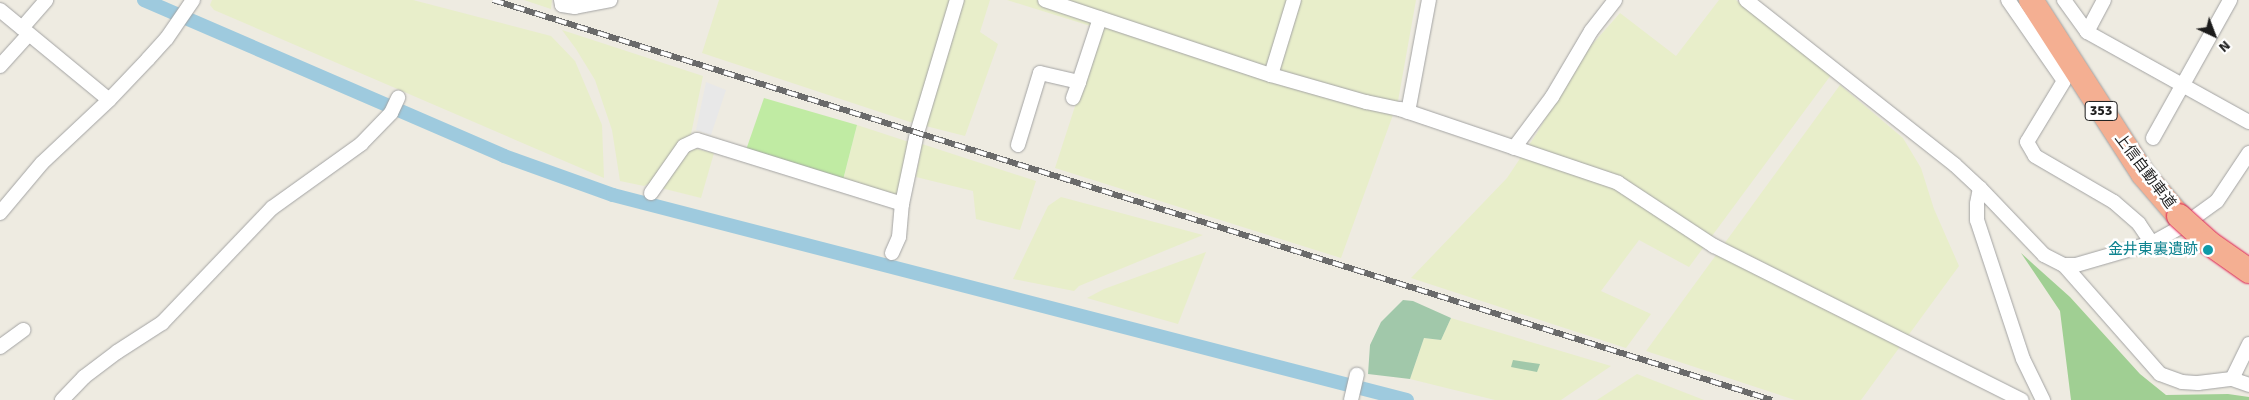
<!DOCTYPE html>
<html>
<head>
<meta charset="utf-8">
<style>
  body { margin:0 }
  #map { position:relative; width:2249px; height:400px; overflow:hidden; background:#eeebe1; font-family:Signika,"Noto Sans JP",sans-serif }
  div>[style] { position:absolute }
  .farmland>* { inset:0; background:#e8eeca }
  .grass>* { inset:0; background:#c0eba3 }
  .forest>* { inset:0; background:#a0cf93 }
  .cemetery>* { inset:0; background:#a1c8aa }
  .parking>* { inset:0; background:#e8e8e8 }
  .canal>* { height:14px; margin:-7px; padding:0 7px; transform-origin:7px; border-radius:7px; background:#9ecade }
  .roads { filter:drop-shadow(0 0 1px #a3a3a3) drop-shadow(0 0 1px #a3a3a3) }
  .minor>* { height:14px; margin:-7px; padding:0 7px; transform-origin:7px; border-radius:7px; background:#fff }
  .trunk>* { height:24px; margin:-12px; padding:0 12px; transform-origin:12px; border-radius:12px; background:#f4af92 }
  .rail>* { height:5.5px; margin-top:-2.75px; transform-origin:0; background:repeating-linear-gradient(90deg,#fff 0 11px,#6a6a6a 0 22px); box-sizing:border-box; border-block:1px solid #6a6a6a }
  .bridges { filter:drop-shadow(0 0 1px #de1b4d) drop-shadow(0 0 1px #de1b4d) }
  .trunk-bridge>* { height:24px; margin:-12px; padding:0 12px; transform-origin:12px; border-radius:12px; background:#f4af92 }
  .dots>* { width:14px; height:14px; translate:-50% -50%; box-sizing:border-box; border:2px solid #fff; border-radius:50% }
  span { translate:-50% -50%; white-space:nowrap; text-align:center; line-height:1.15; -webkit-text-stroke:5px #fff; paint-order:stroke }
  .shield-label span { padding:1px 4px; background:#fff; border:1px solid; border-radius:4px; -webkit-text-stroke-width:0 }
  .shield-label { font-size:14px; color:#1c1c1c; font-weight:700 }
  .street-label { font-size:15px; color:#1c1c1c }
  .culture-label { font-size:15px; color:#0d838f }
  .right { translate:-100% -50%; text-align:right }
  .north { position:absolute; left:2189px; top:10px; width:50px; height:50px; -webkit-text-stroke:4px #fff; paint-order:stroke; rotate:137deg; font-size:14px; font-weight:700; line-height:20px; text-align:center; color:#1c1c1c }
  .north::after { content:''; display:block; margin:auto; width:18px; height:22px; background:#1c1c1c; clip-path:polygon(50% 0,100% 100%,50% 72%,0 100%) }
</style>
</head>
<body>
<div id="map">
  <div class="farmland">
    <i style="clip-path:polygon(212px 0,413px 0,551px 36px,575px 61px,602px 125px,604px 178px,214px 10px,210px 5px)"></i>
    <i style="clip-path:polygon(524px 0,552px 0,551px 9px)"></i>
    <i style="clip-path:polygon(719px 0,990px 0,980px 32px,998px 44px,965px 136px,910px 122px,702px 53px)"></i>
    <i style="clip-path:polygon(1007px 0,1416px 0,1398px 101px,1341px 258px,1055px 168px,1100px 29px)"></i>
    <i style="clip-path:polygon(1719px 0,1736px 0,1831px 75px,1689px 267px,1639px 240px,1601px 291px,1651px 314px,1626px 348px,1411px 278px,1507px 178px,1537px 133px,1580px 58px,1620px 13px,1676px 56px)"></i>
    <i style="clip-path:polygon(562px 30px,703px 76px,691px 134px,650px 183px,644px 186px,620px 181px,612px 130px,595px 80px,576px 49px)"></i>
    <i style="clip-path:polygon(1840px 85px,1903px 138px,1921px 168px,1934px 209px,1959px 266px,1861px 400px,1795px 400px,1646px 351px)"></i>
    <i style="clip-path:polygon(857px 125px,909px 142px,898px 195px,843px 181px)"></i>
    <i style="clip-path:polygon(922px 144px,1036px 181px,1020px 230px,976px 219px,973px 191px,916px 177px)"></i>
    <i style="clip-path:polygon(692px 148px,714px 153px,701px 198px,661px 188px)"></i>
    <i style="clip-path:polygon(1061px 197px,1203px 235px,1079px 286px,1074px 291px,1013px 279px,1048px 206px)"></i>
    <i style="clip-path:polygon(1206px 252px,1178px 324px,1087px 298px,1104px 289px)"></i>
    <i style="clip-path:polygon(1451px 318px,1611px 366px,1561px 400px,1495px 400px,1410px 379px,1424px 338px,1441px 340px)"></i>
    <i style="clip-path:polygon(1637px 374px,1704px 400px,1597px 400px)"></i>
  </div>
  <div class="grass">
    <i style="clip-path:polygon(764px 98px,857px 125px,843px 180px,746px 150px)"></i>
  </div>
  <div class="forest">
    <i style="clip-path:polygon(2021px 253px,2070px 297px,2140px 374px,2166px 395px,2228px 394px,2249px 397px,2249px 400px,2071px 400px,2060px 311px)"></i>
  </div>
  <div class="cemetery">
    <i style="clip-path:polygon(1403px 300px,1413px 301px,1451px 318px,1441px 340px,1424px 338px,1410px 379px,1368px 374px,1370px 345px,1381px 322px)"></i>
    <i style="clip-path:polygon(1513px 360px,1540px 364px,1537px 372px,1511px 367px)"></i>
  </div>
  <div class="parking">
    <i style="clip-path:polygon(706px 82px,726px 90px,711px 135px,696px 130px)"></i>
  </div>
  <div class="canal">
    <i style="left:144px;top:0;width:392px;rotate:23.4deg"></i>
    <i style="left:504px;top:156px;width:116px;rotate:19.7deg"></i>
    <i style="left:613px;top:195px;width:820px;rotate:14.48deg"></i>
  </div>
  <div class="roads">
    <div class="minor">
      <i style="left:561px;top:0;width:5px;rotate:79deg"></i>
      <i style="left:562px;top:5px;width:13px;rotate:9deg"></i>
      <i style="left:575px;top:7px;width:36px;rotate:-11deg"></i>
      <i style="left:1045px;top:0;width:238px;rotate:18.4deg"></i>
      <i style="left:1271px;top:75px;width:99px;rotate:15.9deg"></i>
      <i style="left:1366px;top:102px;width:35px;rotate:12deg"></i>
      <i style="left:1400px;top:109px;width:230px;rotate:18.7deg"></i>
      <i style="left:1618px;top:183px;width:115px;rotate:33.3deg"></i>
      <i style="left:1714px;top:246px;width:344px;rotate:26.6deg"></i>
      <i style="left:1746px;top:0;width:266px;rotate:38.3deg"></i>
      <i style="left:1955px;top:165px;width:34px;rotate:43deg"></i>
      <i style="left:1980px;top:188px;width:16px;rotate:101deg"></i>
      <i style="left:1977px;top:204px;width:16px;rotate:90deg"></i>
      <i style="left:1977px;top:220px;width:146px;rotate:71.7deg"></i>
      <i style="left:2023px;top:359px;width:46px;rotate:64deg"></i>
      <i style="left:2008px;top:0;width:98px;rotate:55.3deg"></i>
      <i style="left:2064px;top:81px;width:71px;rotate:121.2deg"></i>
      <i style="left:2027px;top:142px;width:16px;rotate:60deg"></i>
      <i style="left:2035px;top:156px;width:91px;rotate:30.2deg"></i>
      <i style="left:2114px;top:202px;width:33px;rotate:41deg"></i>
      <i style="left:2139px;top:224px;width:23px;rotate:56deg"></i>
      <i style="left:2064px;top:0;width:39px;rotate:54deg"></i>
      <i style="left:2087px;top:32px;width:36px;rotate:-62deg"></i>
      <i style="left:0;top:10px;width:141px;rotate:39.5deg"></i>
      <i style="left:22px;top:28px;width:37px;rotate:-49deg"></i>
      <i style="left:2087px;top:32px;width:185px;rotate:29.1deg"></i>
      <i style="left:0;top:66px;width:43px;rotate:-47.8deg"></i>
      <i style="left:1271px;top:75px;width:78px;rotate:-73deg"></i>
      <i style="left:1073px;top:98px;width:17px;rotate:-69deg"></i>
      <i style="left:1408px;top:112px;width:114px;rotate:-79.4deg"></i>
      <i style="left:2153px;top:138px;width:158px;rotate:-60.8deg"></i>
      <i style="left:1018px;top:145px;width:75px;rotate:-73deg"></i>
      <i style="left:1040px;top:73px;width:40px;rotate:13deg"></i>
      <i style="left:1079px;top:82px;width:67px;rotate:-71.8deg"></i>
      <i style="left:1514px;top:148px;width:64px;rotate:-53.3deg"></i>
      <i style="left:1552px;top:97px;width:77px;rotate:-59.4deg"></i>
      <i style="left:1591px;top:31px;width:39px;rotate:-52deg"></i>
      <i style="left:1980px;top:188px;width:93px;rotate:46.3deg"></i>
      <i style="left:2044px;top:255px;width:22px;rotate:27deg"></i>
      <i style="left:2064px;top:265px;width:12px"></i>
      <i style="left:2076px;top:265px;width:79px;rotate:-16.1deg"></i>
      <i style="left:2152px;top:243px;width:33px;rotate:-29deg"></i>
      <i style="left:2181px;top:227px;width:44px;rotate:-35.8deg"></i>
      <i style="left:2217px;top:201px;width:58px;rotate:-56.3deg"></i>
      <i style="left:651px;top:193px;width:57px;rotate:-54.9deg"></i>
      <i style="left:684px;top:146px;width:14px;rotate:-25deg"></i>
      <i style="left:697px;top:140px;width:215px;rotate:17.3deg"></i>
      <i style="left:0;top:213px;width:65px;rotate:-50deg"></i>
      <i style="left:42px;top:163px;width:92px;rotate:-43.2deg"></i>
      <i style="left:109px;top:100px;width:57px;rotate:-46.4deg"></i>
      <i style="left:148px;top:59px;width:28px;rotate:-48deg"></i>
      <i style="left:167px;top:38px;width:46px;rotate:-55.6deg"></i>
      <i style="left:892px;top:253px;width:17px;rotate:-66deg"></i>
      <i style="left:899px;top:237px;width:33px;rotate:-85deg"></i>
      <i style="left:902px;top:204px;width:73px;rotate:-78.1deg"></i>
      <i style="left:917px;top:133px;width:139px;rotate:-73.3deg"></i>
      <i style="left:2064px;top:265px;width:145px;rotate:48.6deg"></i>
      <i style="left:2160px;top:374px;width:23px;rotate:20deg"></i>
      <i style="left:2182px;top:382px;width:16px;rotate:4deg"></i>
      <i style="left:2198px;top:383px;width:34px;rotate:-7deg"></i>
      <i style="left:2232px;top:379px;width:18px;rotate:19deg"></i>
      <i style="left:0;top:347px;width:29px;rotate:-36deg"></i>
      <i style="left:2232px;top:379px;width:39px;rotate:-64deg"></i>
      <i style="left:62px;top:400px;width:32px;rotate:-46deg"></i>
      <i style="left:84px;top:377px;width:41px;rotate:-37.1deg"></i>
      <i style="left:117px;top:352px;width:54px;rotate:-32.8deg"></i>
      <i style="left:162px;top:323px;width:159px;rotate:-46.3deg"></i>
      <i style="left:272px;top:208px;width:110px;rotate:-35.7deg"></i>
      <i style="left:361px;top:144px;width:43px;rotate:-45.9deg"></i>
      <i style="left:391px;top:113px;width:17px;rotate:-65deg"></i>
      <i style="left:1351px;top:400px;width:26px;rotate:-77deg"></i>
    </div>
    <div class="trunk">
      <i style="left:2031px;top:0;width:207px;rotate:57.2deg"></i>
      <i style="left:2143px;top:174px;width:55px;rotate:49.4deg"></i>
    </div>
  </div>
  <div class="rail">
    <i style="left:493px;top:0;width:1340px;rotate:17.37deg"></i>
  </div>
  <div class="bridges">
    <div class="trunk-bridge">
      <i style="left:2179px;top:216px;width:40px;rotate:42deg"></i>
      <i style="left:2209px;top:243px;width:49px;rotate:35deg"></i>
    </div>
  </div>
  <div class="dots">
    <i style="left:2208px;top:250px;background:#0f9aa8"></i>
  </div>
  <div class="shield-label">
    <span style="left:2101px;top:111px">353</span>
  </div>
  <div class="street-label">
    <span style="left:2145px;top:171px;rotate:53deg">上信自動車道</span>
  </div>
  <div class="culture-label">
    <span class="right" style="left:2198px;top:250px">金井東裏遺跡</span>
  </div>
  <div class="north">N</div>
</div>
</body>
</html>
